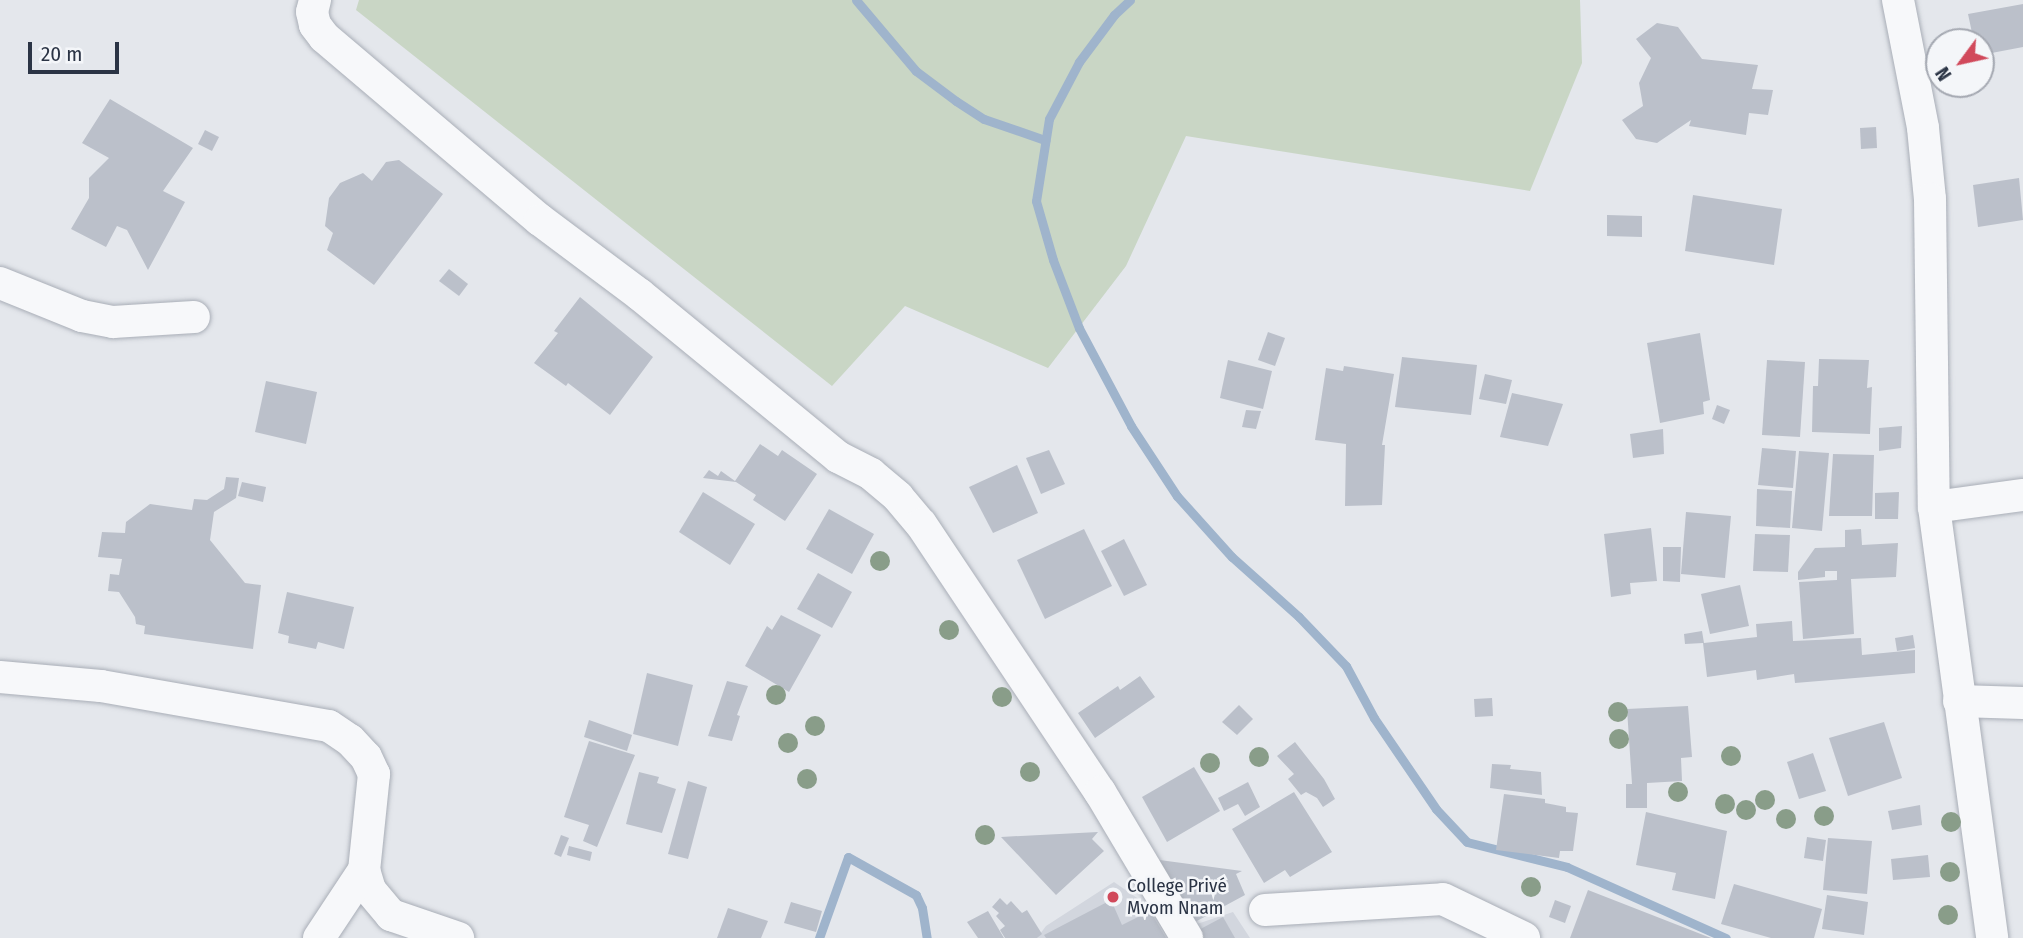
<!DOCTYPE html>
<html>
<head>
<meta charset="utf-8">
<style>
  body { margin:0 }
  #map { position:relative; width:2023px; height:938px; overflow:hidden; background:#e4e7ec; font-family:"Fira Sans Condensed",sans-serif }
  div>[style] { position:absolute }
  .built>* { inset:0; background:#d2d6de }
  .green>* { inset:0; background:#c9d6c5 }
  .stream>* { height:9px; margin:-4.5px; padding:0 4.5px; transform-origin:4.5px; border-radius:4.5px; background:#9fb4cc }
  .building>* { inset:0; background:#bbc0ca }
  .roads { filter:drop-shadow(0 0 2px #a9aeb7) drop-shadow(0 0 2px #a9aeb7) }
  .minor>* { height:32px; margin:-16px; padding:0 16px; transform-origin:16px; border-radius:16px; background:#f7f8fa }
  .trees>* { width:20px; height:20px; margin:-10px; border-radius:50%; background:#899d89 }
  .dots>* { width:19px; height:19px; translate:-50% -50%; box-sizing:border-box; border:4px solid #f4f6f9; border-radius:50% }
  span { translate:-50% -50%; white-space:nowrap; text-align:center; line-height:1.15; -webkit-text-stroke:5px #f4f6f9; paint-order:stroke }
  .poi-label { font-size:19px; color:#2b3445 }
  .left { translate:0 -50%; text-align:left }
  .north { position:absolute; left:1925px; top:28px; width:70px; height:70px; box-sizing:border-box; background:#f4f6f9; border:2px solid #a4a8b1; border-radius:50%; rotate:237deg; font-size:19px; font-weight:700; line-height:28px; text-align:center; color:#2b3445 }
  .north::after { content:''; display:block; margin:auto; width:24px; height:32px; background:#d1495b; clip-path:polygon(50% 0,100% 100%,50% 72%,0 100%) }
  .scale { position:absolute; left:28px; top:42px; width:91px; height:32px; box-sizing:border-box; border:4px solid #2b3445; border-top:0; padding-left:9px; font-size:21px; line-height:24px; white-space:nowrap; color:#2b3445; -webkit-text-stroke:5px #f4f6f9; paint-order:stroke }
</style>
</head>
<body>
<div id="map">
  <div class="built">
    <i style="clip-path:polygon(1114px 882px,1182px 929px,1233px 912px,1250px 938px,1037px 938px,1046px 926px)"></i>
  </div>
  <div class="green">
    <i style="clip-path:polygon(359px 0,1580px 0,1582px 63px,1530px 191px,1186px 136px,1126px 266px,1048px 368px,905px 306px,832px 386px,356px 10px)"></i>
  </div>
  <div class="stream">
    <i style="left:856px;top:0;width:93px;rotate:49.8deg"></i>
    <i style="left:916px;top:71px;width:50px;rotate:36.9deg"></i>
    <i style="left:956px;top:101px;width:33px;rotate:33deg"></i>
    <i style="left:984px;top:119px;width:65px;rotate:19deg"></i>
    <i style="left:1130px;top:0;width:22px;rotate:137deg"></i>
    <i style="left:1114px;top:15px;width:59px;rotate:126.7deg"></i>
    <i style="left:1079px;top:62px;width:64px;rotate:117.8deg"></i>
    <i style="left:1049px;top:119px;width:83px;rotate:99deg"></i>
    <i style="left:1036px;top:201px;width:61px;rotate:73.9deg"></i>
    <i style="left:1053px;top:260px;width:73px;rotate:69.1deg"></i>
    <i style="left:1079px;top:328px;width:111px;rotate:62deg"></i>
    <i style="left:1131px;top:426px;width:84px;rotate:56.7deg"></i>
    <i style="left:1177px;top:496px;width:82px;rotate:48deg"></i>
    <i style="left:1232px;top:557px;width:90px;rotate:41.8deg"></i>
    <i style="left:1299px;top:617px;width:68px;rotate:46.2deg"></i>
    <i style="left:1346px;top:666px;width:59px;rotate:61.7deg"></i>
    <i style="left:1374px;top:718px;width:110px;rotate:55.7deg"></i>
    <i style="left:1436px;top:809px;width:45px;rotate:46.8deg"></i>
    <i style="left:1467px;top:842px;width:103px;rotate:14deg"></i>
    <i style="left:1567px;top:867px;width:174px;rotate:24.1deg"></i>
    <i style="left:819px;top:938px;width:86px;rotate:-70.3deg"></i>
    <i style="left:848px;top:857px;width:78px;rotate:29.2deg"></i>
    <i style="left:916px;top:895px;width:14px;rotate:65deg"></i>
    <i style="left:922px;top:908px;width:30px;rotate:81deg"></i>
  </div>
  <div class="building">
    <i style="clip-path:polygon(2023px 4px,2023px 47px,1981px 55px,1981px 42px,1974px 42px,1968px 14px)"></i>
    <i style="clip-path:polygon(1657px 23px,1678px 27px,1702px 59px,1758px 65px,1752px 89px,1773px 90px,1768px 115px,1749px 113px,1746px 135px,1689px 126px,1691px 120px,1657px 143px,1636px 139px,1622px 120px,1643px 106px,1639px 83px,1651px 58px,1636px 39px)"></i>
    <i style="clip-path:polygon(110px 99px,193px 148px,163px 191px,185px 202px,148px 270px,127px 230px,117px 226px,106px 247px,71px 229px,89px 198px,89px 178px,109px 158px,82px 143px)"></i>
    <i style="clip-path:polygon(1876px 127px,1877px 148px,1861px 149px,1860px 128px)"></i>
    <i style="clip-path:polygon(205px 130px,219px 137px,212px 151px,198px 144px)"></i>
    <i style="clip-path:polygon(399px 160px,443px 194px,374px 285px,327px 250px,333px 233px,325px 226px,329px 198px,340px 183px,363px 173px,372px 181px,386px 162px)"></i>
    <i style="clip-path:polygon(2019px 178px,2023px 220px,1978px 227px,1973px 185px)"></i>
    <i style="clip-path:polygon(1693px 195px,1782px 209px,1774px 265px,1685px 251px)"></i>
    <i style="clip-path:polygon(1607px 215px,1642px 216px,1642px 237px,1607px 236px)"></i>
    <i style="clip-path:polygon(449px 269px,468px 284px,459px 296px,439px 281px)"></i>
    <i style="clip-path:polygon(580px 297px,653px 357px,610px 415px,568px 383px,566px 386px,534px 363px,558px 333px,554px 331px)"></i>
    <i style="clip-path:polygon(1268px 332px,1285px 338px,1275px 366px,1258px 360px)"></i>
    <i style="clip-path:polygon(1700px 333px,1710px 400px,1703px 402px,1704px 414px,1660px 423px,1647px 343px)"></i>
    <i style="clip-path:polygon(1402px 357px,1477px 365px,1471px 415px,1395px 407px)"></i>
    <i style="clip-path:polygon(1819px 359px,1869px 360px,1867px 388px,1872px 387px,1870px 434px,1812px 432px,1813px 386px,1818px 386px)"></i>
    <i style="clip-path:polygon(1228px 360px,1272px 371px,1263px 409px,1220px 398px)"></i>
    <i style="clip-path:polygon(1767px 360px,1805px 362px,1800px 437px,1762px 435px)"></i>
    <i style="clip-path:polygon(1344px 366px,1394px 374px,1382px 445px,1385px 445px,1382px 505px,1345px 506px,1346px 444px,1315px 440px,1326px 368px,1343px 371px)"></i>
    <i style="clip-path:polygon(1485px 374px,1512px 380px,1506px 404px,1479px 399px)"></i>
    <i style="clip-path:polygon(266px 381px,317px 392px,306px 444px,255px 432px)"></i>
    <i style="clip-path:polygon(1512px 393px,1563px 404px,1548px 446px,1500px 437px)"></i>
    <i style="clip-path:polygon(1717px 405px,1730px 410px,1724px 424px,1712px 419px)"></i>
    <i style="clip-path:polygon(1246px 410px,1261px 411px,1256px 429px,1242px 427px)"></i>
    <i style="clip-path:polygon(1902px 426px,1901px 448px,1879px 451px,1879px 428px)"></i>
    <i style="clip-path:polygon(1663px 429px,1664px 454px,1633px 458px,1630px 434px)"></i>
    <i style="clip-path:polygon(760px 444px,778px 456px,782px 450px,817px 474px,785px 521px,753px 500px,756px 495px,736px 482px,703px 478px,709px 470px,718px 476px,721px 471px,735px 481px)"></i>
    <i style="clip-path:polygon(1762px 448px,1796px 451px,1793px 488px,1758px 485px)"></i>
    <i style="clip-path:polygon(1049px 450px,1065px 484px,1041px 494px,1026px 458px)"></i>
    <i style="clip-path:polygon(1799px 451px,1829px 453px,1822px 531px,1792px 528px)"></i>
    <i style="clip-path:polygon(1833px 454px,1874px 455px,1872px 516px,1829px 516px)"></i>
    <i style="clip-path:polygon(1017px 465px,1038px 513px,993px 533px,969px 487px)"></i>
    <i style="clip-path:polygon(226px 477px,239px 478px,236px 498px,214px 512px,210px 540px,245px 583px,261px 585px,253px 649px,144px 634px,145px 626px,136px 624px,135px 617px,119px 592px,108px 591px,110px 574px,119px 575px,122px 559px,98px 557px,102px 532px,125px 533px,126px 522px,150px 504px,192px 510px,194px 499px,207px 500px,224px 489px)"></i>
    <i style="clip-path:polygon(242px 482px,266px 487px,263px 502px,238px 496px)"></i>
    <i style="clip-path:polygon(1757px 489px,1792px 491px,1790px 528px,1756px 526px)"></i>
    <i style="clip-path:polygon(703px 492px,755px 524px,730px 565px,679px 532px)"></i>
    <i style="clip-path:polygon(1899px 492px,1898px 519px,1875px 519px,1875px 493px)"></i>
    <i style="clip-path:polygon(829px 509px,874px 534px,852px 574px,806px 549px)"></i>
    <i style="clip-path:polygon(1686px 512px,1731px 516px,1725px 578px,1681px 574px)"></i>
    <i style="clip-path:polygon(1651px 528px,1657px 581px,1630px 583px,1631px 594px,1611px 597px,1604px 534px)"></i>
    <i style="clip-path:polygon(1084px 529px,1112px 586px,1045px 619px,1017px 560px)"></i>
    <i style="clip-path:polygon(1861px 529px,1862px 545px,1898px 543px,1896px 577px,1851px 579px,1854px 634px,1803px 639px,1799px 582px,1837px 580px,1837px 571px,1825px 571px,1825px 577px,1798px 580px,1798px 572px,1815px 548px,1845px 547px,1845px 530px)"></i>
    <i style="clip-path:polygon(1755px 534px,1790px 535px,1788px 572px,1753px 571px)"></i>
    <i style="clip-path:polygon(1124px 539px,1147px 585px,1124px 596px,1101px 551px)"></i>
    <i style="clip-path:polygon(1663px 547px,1681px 547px,1680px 582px,1663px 581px)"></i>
    <i style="clip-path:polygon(818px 573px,852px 592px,832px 628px,797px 609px)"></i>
    <i style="clip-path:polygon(1740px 585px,1749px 626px,1710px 634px,1701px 594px)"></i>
    <i style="clip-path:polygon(287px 592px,354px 607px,344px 649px,318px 642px,316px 649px,288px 643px,289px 636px,278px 633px)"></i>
    <i style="clip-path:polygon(781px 615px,821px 635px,789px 692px,745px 666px,767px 626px,772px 630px)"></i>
    <i style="clip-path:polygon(1792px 621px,1793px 641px,1861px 638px,1862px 655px,1915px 650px,1915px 673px,1795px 683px,1794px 674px,1757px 680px,1756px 670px,1707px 677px,1703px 643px,1685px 644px,1684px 634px,1702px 631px,1704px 643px,1757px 637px,1756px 624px)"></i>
    <i style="clip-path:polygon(1913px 635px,1915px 648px,1897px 651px,1895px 638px)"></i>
    <i style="clip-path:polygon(647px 673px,693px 685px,678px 746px,633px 734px)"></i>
    <i style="clip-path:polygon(1140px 676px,1155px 697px,1095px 738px,1078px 713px,1118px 686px,1120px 690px)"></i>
    <i style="clip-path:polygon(727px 681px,748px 686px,737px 715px,740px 716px,732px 741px,708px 736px)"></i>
    <i style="clip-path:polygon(1492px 698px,1493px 716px,1475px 717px,1474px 699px)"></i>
    <i style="clip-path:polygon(1239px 705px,1253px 719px,1237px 735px,1222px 722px)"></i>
    <i style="clip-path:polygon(1688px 706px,1692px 757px,1681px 758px,1682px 781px,1647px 783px,1647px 808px,1626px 808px,1626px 784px,1632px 784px,1627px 709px)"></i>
    <i style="clip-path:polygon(589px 720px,632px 735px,627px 751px,584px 737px)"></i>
    <i style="clip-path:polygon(1884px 722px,1902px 778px,1848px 796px,1829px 738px)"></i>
    <i style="clip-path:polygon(589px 741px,635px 755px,597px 847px,583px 841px,589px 825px,564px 817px)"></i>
    <i style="clip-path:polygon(1295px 742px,1324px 779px,1335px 799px,1323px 807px,1317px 798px,1306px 792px,1301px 795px,1288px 779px,1294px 774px,1277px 756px)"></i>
    <i style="clip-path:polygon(1813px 753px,1826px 791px,1799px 799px,1787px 762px)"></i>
    <i style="clip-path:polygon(1492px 764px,1511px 765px,1510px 769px,1541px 772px,1542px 795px,1490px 788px)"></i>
    <i style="clip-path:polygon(1194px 767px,1220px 811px,1167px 842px,1142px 797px)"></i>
    <i style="clip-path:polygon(639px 772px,659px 777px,657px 783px,676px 789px,662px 833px,626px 824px)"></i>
    <i style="clip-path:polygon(688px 781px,707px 787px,688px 859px,668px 854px)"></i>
    <i style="clip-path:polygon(1248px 782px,1260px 807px,1245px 816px,1238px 804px,1224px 811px,1218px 798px)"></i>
    <i style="clip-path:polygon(1294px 792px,1332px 852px,1290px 877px,1285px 870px,1264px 883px,1232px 829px)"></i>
    <i style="clip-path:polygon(1504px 794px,1545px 799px,1545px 803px,1566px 807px,1566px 812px,1578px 813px,1573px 851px,1560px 851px,1559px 858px,1496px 850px)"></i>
    <i style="clip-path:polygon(1920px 805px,1922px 825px,1892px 830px,1888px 811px)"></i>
    <i style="clip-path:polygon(1646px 812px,1727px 831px,1715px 899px,1672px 890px,1676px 873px,1636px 865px)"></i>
    <i style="clip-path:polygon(1098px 832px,1092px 839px,1104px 851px,1056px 895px,1001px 837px)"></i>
    <i style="clip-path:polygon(561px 835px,569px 838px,561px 857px,554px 854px)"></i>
    <i style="clip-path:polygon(1807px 837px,1826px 840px,1823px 861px,1804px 858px)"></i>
    <i style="clip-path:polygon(1828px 838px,1872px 841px,1867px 894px,1823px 890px)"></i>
    <i style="clip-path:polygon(569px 846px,592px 852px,590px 861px,567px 855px)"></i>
    <i style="clip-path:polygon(1928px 855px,1930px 877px,1893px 880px,1891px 859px)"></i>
    <i style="clip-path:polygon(1152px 859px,1242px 871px,1236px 874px,1245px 895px,1195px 922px,1187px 904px)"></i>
    <i style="clip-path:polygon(1734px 884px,1822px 909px,1814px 938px,1771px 938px,1721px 924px)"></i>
    <i style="clip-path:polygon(1588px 890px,1711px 938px,1570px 938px)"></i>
    <i style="clip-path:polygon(1827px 895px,1868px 902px,1864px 935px,1822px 929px)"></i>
    <i style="clip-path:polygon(1000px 898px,1007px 905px,1011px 901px,1022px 913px,1027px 910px,1042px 934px,1037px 938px,1005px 938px,1000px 930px,1005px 926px,996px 916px,999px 913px,992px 907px)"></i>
    <i style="clip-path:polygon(1111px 900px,1122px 925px,1150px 911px,1166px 938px,1046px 938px,1044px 935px)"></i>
    <i style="clip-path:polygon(1555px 900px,1571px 906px,1565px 923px,1549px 917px)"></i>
    <i style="clip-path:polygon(791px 902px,822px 911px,816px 932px,784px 923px)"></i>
    <i style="clip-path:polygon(728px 908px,768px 921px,761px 938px,717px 938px)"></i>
    <i style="clip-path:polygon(988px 911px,998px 928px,1004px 938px,978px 938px,967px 922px)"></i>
    <i style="clip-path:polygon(1223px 917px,1235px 938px,1196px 938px,1193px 933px)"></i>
  </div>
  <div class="roads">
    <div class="minor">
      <i style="left:315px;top:0;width:12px;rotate:104deg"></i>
      <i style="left:312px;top:12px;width:13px;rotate:77deg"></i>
      <i style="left:315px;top:25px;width:15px;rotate:53deg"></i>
      <i style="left:324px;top:37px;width:283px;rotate:40.3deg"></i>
      <i style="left:540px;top:220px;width:124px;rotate:36.8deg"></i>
      <i style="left:639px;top:294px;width:257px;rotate:39.3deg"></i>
      <i style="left:838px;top:457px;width:37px;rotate:27deg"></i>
      <i style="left:871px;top:474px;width:35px;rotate:40deg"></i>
      <i style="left:898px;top:497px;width:35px;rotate:50deg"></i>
      <i style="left:921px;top:524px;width:322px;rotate:56.3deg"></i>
      <i style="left:1100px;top:792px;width:170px;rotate:59.2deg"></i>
      <i style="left:1898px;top:0;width:130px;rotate:78.9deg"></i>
      <i style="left:1923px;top:128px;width:71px;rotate:84.4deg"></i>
      <i style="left:1930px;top:199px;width:308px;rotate:89.3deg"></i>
      <i style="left:1934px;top:507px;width:435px;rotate:82.3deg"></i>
      <i style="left:0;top:283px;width:88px;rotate:21.9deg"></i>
      <i style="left:82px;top:316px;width:32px;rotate:11deg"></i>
      <i style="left:113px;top:322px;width:81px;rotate:-3.5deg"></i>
      <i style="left:1934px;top:507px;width:90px;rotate:-7.7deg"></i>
      <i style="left:0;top:677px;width:101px;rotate:5.1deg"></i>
      <i style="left:101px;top:686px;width:231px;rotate:10deg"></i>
      <i style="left:329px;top:726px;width:25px;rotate:34deg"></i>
      <i style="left:350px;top:740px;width:23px;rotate:47deg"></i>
      <i style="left:366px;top:757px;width:19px;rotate:65deg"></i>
      <i style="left:374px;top:774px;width:97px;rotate:95.9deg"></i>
      <i style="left:364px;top:870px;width:21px;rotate:73deg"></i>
      <i style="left:370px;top:890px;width:33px;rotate:50deg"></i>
      <i style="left:391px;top:915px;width:71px;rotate:18.9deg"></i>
      <i style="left:1959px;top:701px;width:64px;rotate:1.8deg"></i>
      <i style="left:1265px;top:910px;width:178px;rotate:-3.5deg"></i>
      <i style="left:1443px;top:899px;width:90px;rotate:25.7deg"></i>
      <i style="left:319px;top:938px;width:82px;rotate:-56.5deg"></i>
    </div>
  </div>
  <div class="trees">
    <i style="left:880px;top:561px"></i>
    <i style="left:949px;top:630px"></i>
    <i style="left:776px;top:695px"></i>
    <i style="left:1002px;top:697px"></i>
    <i style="left:1618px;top:712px"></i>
    <i style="left:815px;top:726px"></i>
    <i style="left:1619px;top:739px"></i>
    <i style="left:788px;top:743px"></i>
    <i style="left:1731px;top:756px"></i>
    <i style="left:1259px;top:757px"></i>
    <i style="left:1210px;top:763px"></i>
    <i style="left:1030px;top:772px"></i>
    <i style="left:807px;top:779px"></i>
    <i style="left:1678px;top:792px"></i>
    <i style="left:1765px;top:800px"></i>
    <i style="left:1725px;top:804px"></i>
    <i style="left:1746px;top:810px"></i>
    <i style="left:1824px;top:816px"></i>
    <i style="left:1786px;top:819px"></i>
    <i style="left:1951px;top:822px"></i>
    <i style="left:985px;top:835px"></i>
    <i style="left:1950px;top:872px"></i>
    <i style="left:1531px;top:887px"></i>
    <i style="left:1948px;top:915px"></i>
  </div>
  <div class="dots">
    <i style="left:1113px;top:897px;background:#d1495b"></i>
  </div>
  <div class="poi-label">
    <span class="left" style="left:1127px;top:897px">College Privé<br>Mvom Nnam</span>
  </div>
  <div class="north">N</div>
  <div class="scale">20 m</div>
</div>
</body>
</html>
